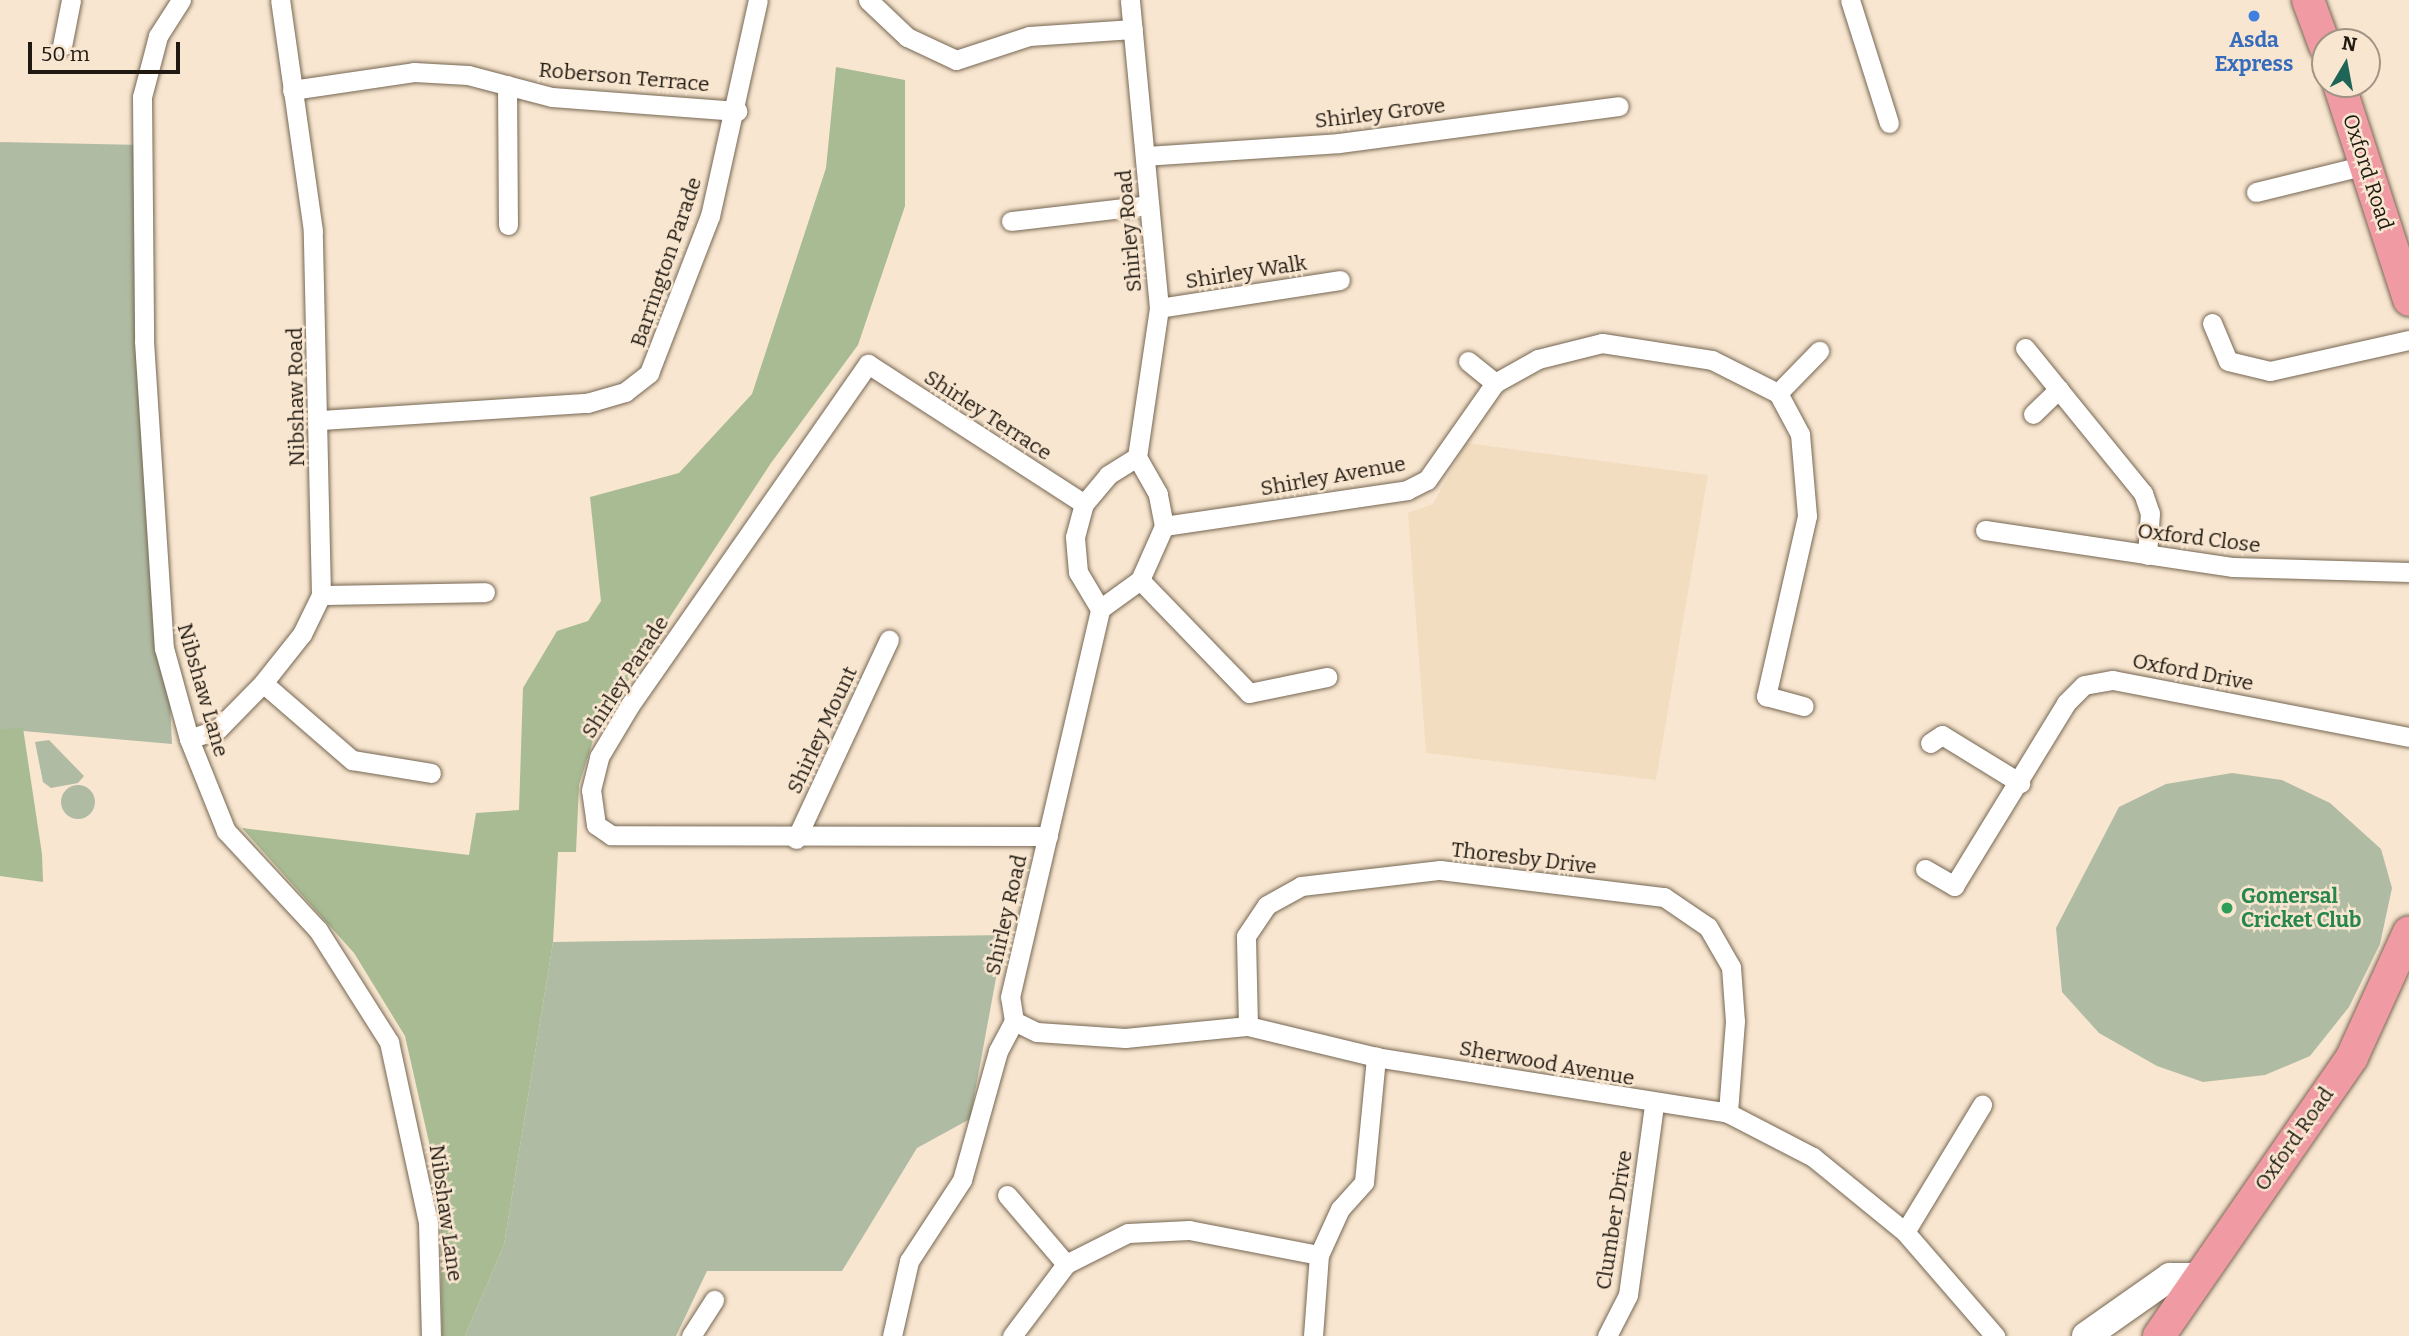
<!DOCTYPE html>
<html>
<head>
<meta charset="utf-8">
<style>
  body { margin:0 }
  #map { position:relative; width:2409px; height:1336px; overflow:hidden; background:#f8e6d0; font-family:Bitter,serif }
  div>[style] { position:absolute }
  .built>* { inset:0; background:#f3ddc0 }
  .green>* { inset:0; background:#b0bba3 }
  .round { border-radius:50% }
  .forest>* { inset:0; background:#a9bb93 }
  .roads { filter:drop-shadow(0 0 2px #766753) drop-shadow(0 0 2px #766753) }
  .street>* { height:19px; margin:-9.5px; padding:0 9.5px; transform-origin:9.5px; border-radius:9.5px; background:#fff }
  .secondary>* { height:28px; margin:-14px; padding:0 14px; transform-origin:14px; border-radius:14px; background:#fff }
  .primary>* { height:32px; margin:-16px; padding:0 16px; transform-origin:16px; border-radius:16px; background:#f09aa4 }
  .dots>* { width:19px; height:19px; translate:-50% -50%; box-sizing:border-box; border:4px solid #f8e6d0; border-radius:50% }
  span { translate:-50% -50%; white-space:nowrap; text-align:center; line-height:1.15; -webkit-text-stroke:5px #f8e6d0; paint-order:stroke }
  .shop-label { font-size:21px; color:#366cbe; font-weight:700 }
  .street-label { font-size:21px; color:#1f1911 }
  .leisure-label { font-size:21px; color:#27864d; font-weight:700 }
  .left { translate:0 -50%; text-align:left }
  .north { position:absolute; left:2311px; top:28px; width:70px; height:70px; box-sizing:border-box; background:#f8e6d0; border:2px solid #a19484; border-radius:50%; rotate:10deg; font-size:19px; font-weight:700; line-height:28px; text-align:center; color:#1f1911 }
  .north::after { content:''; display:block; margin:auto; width:24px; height:32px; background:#1e6457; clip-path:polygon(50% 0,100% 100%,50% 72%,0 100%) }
  .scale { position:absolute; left:28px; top:42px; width:152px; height:32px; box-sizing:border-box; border:4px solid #1f1911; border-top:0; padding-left:9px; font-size:21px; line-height:24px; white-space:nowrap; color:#1f1911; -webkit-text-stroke:5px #f8e6d0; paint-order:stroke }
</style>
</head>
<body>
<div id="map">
  <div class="built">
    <i style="clip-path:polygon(1466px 443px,1708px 475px,1656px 780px,1426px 753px,1408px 513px,1433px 504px)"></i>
  </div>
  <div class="green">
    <i style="clip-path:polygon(0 142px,143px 145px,172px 744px,0 729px)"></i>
    <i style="clip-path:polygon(49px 740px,84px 776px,78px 783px,51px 788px,43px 782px,35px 742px)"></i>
    <i style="clip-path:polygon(2232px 773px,2282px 780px,2330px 803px,2381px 849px,2392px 888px,2380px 944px,2349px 1007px,2310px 1056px,2265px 1075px,2203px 1082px,2157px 1066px,2099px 1033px,2062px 992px,2056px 928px,2119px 807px,2166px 784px)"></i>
    <i class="round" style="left:61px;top:785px;width:34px;height:34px"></i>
    <i style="clip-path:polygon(1004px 935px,970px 1119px,917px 1148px,842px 1271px,707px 1271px,676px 1336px,465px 1336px,504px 1245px,553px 942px)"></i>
  </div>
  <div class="forest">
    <i style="clip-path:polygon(836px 67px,905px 80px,905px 206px,858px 345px,771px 463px,597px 728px,579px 785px,576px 852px,558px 852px,553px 942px,504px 1245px,465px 1336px,442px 1336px,440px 1191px,405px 1036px,354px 953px,242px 828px,469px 855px,476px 813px,519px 810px,523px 688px,557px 631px,588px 621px,601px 601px,590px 497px,679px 473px,752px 394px,826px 168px)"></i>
    <i style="clip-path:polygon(23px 728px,42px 854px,43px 882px,0 876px,0 729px)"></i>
  </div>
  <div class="roads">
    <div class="street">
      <i style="left:181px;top:0;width:43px;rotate:122.6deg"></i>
      <i style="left:158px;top:36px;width:63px;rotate:104.7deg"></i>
      <i style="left:142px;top:97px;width:244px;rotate:89.5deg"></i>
      <i style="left:144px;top:341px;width:308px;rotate:86.3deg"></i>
      <i style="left:164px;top:648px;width:94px;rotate:74.6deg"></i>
      <i style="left:189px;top:739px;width:99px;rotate:68.1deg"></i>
      <i style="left:226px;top:831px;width:135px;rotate:47.1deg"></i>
      <i style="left:318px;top:930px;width:133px;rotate:57.6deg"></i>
      <i style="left:389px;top:1042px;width:185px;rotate:77.8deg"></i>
      <i style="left:428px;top:1223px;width:113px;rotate:88.5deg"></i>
      <i style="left:868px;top:0;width:54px;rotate:43.5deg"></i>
      <i style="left:907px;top:37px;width:54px;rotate:25.1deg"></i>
      <i style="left:956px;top:60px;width:77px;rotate:-18.2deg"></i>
      <i style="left:1029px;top:36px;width:104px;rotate:-3.9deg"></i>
      <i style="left:1850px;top:0;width:129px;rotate:72.4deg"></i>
      <i style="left:62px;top:46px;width:47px;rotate:-78.9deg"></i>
      <i style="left:507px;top:85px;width:140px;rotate:89.6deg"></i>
      <i style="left:292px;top:90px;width:123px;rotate:-8.4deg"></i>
      <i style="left:414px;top:72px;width:54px;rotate:3.2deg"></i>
      <i style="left:468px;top:75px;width:87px;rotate:14.7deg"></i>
      <i style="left:552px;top:97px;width:186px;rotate:4.3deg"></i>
      <i style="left:1145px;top:156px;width:194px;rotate:-3.8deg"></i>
      <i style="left:1339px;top:143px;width:282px;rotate:-7.5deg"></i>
      <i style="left:2256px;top:192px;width:113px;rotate:-13.8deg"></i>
      <i style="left:1011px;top:221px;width:139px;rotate:-6.6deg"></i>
      <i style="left:1159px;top:308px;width:183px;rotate:-8.8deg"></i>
      <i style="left:2212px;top:323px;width:41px;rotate:67.2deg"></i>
      <i style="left:2228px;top:361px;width:43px;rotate:13.4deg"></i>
      <i style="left:2270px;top:371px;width:142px;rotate:-12.6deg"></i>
      <i style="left:2025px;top:348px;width:187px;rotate:50.9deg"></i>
      <i style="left:2143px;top:493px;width:21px;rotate:71deg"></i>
      <i style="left:2150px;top:513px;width:42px;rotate:94.1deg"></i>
      <i style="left:1468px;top:361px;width:35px;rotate:39deg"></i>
      <i style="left:1778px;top:393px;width:59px;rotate:-45.7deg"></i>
      <i style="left:2033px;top:414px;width:36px;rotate:-44deg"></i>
      <i style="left:321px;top:420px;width:267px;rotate:-3.7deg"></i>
      <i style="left:587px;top:403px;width:40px;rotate:-16deg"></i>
      <i style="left:625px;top:392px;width:31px;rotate:-38deg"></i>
      <i style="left:649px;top:373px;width:168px;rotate:-68.8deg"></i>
      <i style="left:710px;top:216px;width:221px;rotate:-77.5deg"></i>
      <i style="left:1164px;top:526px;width:246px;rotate:-8.4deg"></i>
      <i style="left:1407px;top:490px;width:22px;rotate:-27deg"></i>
      <i style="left:1427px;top:480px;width:118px;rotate:-55deg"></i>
      <i style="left:1495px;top:383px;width:49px;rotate:-29.2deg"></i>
      <i style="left:1538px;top:359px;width:66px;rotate:-14deg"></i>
      <i style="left:1602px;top:343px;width:111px;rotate:8.8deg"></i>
      <i style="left:1712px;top:360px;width:74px;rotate:26.6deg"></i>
      <i style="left:1778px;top:393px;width:47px;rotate:61.8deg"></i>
      <i style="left:1800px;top:434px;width:82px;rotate:85.1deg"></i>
      <i style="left:1807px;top:516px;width:185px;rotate:102.8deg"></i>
      <i style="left:1766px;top:696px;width:39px;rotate:15deg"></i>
      <i style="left:1985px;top:530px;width:251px;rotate:8.5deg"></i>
      <i style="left:2233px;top:567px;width:176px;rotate:1.6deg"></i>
      <i style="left:1140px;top:580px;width:157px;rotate:46deg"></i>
      <i style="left:1249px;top:693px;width:80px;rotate:-11.6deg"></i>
      <i style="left:321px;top:595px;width:164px;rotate:-1deg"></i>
      <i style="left:1100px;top:609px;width:43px;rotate:-120.7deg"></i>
      <i style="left:1078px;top:572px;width:35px;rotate:-95deg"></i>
      <i style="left:1075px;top:537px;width:34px;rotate:-75deg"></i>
      <i style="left:1084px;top:504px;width:38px;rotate:-50deg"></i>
      <i style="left:1108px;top:475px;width:34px;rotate:-32deg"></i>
      <i style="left:263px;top:683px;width:118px;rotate:40.9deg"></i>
      <i style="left:352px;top:760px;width:80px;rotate:9.3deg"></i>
      <i style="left:189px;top:739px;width:31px;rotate:-19deg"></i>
      <i style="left:218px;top:729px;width:64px;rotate:-45.6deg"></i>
      <i style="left:263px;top:683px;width:63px;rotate:-51.5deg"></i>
      <i style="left:302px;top:634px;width:43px;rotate:-64deg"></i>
      <i style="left:321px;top:595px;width:364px;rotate:-91.3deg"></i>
      <i style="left:313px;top:231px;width:233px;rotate:-98.1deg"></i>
      <i style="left:1930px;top:743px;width:14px;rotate:-34deg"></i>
      <i style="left:1942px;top:735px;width:92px;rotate:31.6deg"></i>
      <i style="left:1048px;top:836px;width:437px;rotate:-179.9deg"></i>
      <i style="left:611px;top:835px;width:18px;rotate:-146deg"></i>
      <i style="left:596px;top:825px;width:35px;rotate:-98deg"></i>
      <i style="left:591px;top:790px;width:34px;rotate:-76deg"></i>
      <i style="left:599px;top:757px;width:61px;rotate:-59.2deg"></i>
      <i style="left:630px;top:705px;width:416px;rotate:-55.1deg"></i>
      <i style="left:868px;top:364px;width:257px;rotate:32.9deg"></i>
      <i style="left:796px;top:839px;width:220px;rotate:-65deg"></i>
      <i style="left:1925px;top:869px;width:34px;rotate:30deg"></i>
      <i style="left:1954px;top:886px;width:215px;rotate:-58.5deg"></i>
      <i style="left:2066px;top:703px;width:25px;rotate:-45deg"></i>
      <i style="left:2084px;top:685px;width:29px;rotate:-10deg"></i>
      <i style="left:2113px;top:680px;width:301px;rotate:10.9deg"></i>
      <i style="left:1014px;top:1021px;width:25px;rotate:26deg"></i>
      <i style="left:1037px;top:1032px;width:88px;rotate:3.9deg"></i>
      <i style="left:1125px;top:1038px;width:124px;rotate:-5.6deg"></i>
      <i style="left:1248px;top:1026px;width:132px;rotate:13.6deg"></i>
      <i style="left:1376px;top:1057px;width:356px;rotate:9deg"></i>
      <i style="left:1728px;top:1113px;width:96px;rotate:27.4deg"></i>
      <i style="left:1813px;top:1157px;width:119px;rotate:39.2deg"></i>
      <i style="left:1905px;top:1232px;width:138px;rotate:49.1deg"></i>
      <i style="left:1248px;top:1026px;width:90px;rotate:-91.3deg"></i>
      <i style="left:1246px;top:936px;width:37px;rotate:-56deg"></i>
      <i style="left:1267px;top:905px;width:39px;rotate:-29deg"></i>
      <i style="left:1301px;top:886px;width:140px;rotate:-6.6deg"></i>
      <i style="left:1440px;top:870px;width:226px;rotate:6.9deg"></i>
      <i style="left:1664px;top:897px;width:53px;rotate:34.3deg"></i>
      <i style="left:1708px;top:927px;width:46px;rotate:60.1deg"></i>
      <i style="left:1731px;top:967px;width:54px;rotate:85.8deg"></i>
      <i style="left:1735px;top:1021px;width:92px;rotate:94.4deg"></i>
      <i style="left:1007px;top:1195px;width:91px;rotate:49.5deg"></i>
      <i style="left:1066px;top:1264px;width:69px;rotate:-26.6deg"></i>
      <i style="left:1128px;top:1233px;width:61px;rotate:-2.8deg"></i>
      <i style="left:1189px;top:1230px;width:132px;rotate:10.9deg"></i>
      <i style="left:1905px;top:1232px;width:149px;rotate:-58.8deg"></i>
      <i style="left:691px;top:1336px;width:43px;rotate:-57.4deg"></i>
      <i style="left:892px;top:1336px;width:77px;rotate:-77.2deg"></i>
      <i style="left:909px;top:1261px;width:97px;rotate:-56.8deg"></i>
      <i style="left:962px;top:1180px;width:134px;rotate:-74.4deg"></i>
      <i style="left:998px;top:1051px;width:34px;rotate:-62deg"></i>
      <i style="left:1014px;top:1021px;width:24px;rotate:-99deg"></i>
      <i style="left:1010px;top:997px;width:398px;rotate:-76.9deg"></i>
      <i style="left:1100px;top:609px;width:49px;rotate:-35.9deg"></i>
      <i style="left:1140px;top:580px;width:59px;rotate:-66deg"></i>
      <i style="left:1164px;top:526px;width:33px;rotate:-101deg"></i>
      <i style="left:1158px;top:494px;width:43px;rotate:-119.6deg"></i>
      <i style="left:1137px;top:457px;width:151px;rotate:-81.6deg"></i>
      <i style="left:1159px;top:308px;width:309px;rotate:-95.4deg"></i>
      <i style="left:1012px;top:1336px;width:90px;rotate:-53.1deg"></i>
      <i style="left:1313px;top:1336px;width:81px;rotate:-85.8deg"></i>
      <i style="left:1319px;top:1255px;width:51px;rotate:-65.5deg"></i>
      <i style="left:1340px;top:1209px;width:36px;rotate:-48deg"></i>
      <i style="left:1364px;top:1182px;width:126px;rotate:-84.5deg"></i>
      <i style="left:1607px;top:1336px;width:46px;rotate:-62.9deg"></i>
      <i style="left:1628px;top:1295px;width:192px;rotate:-82.2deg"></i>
    </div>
    <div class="secondary">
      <i style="left:2086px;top:1336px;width:103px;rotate:-35.1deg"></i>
      <i style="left:2170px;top:1277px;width:25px"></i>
    </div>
    <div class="primary">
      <i style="left:2308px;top:0;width:49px;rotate:69.7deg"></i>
      <i style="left:2339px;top:84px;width:227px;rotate:72deg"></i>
      <i style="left:2159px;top:1336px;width:339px;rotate:-55.3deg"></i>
      <i style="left:2352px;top:1057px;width:137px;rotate:-65.5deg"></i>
    </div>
  </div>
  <div class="dots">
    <i style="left:2254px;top:16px;background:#3f7fe0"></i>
    <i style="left:2227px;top:908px;background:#2e9e5b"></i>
  </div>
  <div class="shop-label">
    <span style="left:2254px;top:52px">Asda<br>Express</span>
  </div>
  <div class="street-label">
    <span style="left:624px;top:77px;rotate:5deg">Roberson Terrace</span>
    <span style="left:1380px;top:113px;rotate:-7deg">Shirley Grove</span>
    <span style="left:2368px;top:172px;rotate:72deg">Oxford Road</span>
    <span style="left:1129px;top:231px;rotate:-95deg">Shirley Road</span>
    <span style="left:666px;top:262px;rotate:-71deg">Barrington Parade</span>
    <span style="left:1246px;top:272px;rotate:-9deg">Shirley Walk</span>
    <span style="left:296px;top:397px;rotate:-91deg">Nibshaw Road</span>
    <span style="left:988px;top:415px;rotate:33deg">Shirley Terrace</span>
    <span style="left:1333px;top:476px;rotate:-10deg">Shirley Avenue</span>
    <span style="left:2199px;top:538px;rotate:7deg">Oxford Close</span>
    <span style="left:2193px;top:672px;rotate:11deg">Oxford Drive</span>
    <span style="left:625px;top:677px;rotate:-57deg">Shirley Parade</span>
    <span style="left:203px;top:690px;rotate:74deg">Nibshaw Lane</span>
    <span style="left:822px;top:730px;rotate:-65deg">Shirley Mount</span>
    <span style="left:1524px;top:858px;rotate:7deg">Thoresby Drive</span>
    <span style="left:1006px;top:915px;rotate:-77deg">Shirley Road</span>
    <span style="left:1547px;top:1063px;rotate:10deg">Sherwood Avenue</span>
    <span style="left:2294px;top:1139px;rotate:-55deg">Oxford Road</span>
    <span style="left:446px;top:1213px;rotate:82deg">Nibshaw Lane</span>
    <span style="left:1614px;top:1220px;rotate:-81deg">Clumber Drive</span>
  </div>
  <div class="leisure-label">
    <span class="left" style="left:2241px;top:908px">Gomersal<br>Cricket Club</span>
  </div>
  <div class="north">N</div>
  <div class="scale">50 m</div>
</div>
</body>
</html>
